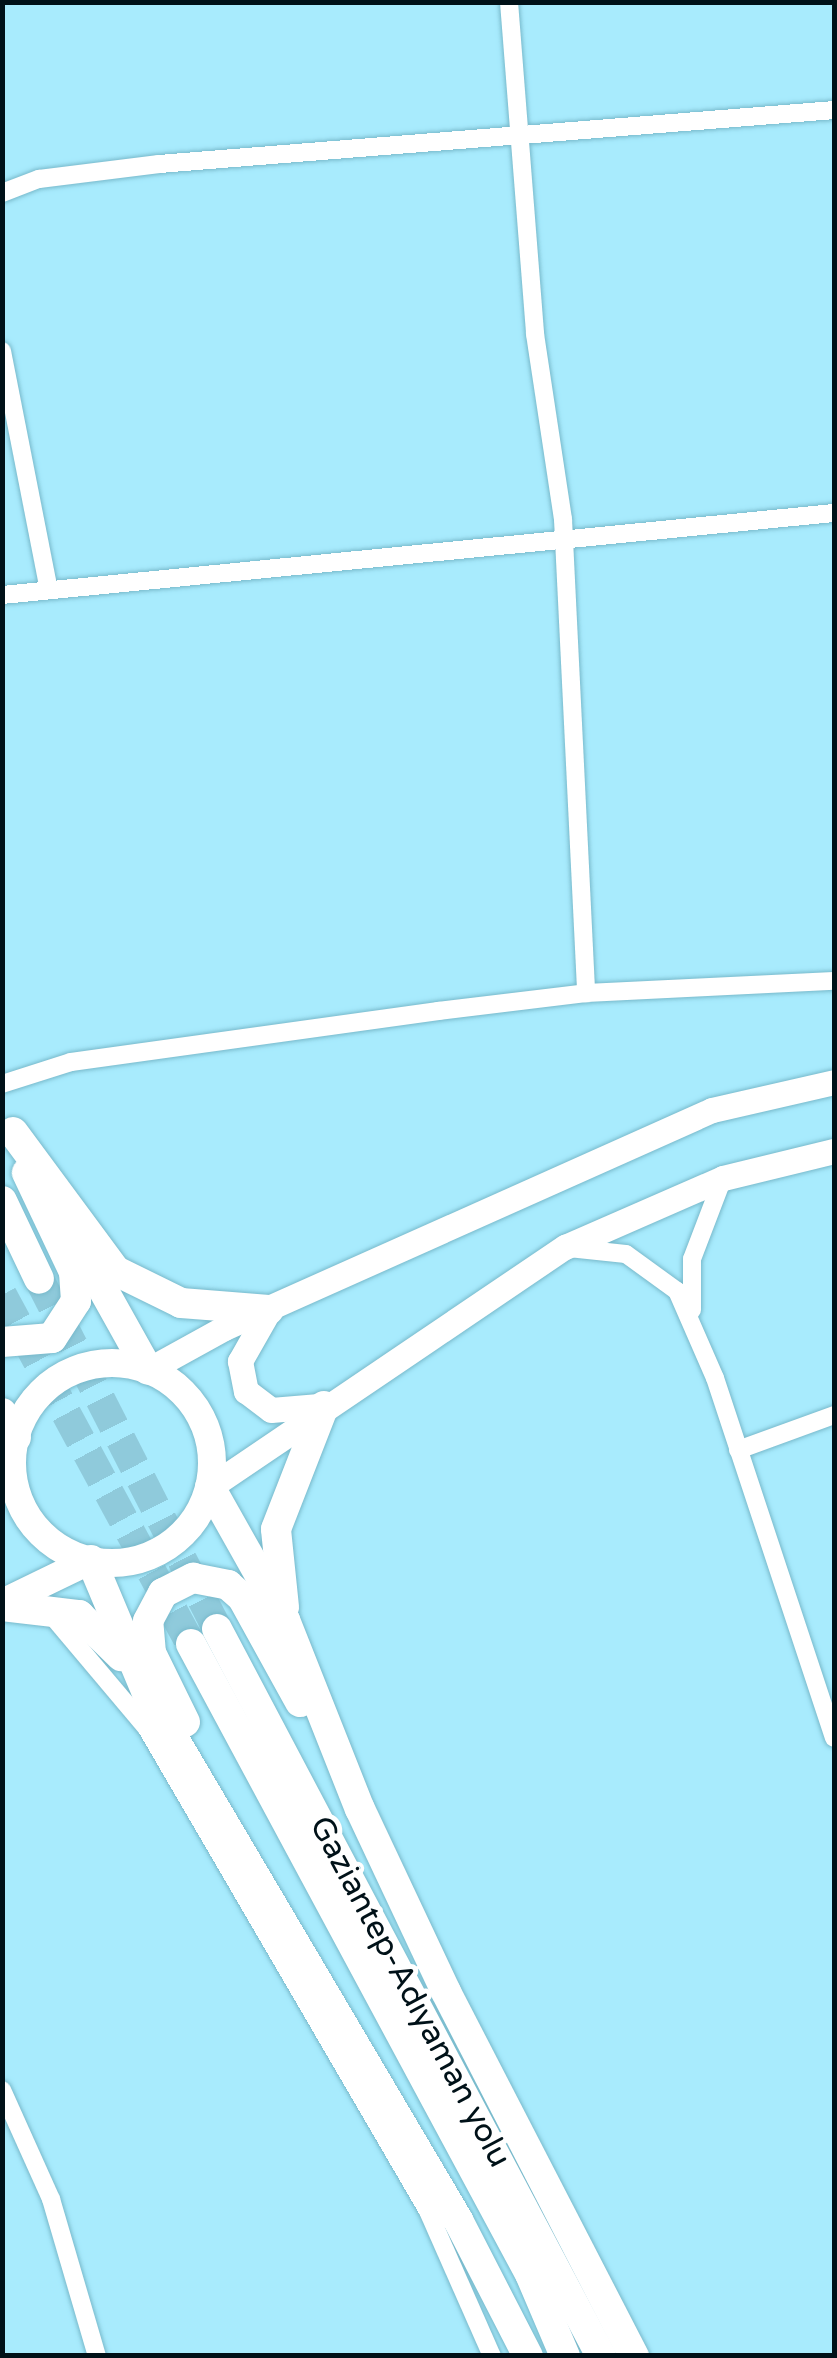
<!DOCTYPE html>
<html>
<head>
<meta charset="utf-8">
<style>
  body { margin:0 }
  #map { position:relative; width:837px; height:2358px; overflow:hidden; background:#a8ebfd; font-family:"Varela Round",sans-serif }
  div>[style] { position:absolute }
  .highway-tunnel>* { height:30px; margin-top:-15px; transform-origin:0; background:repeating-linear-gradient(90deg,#8fcadb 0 30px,transparent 0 45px) }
  .roads { filter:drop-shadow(0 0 2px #78b9cb) drop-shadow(0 0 2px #78b9cb) }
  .street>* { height:18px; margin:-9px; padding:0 9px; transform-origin:9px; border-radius:9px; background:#fff }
  .secondary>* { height:25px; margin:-12.5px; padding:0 12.5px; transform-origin:12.5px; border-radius:12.5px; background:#fff }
  .primary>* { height:28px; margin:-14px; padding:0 14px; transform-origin:14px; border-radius:14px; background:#fff }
  .primary>.ring { margin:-14px; padding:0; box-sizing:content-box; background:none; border:28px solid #fff; border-radius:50% }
  .highway>* { height:30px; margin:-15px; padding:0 15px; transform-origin:15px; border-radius:15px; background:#fff }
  span { translate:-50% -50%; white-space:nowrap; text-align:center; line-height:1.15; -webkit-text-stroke:10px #fff; paint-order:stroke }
  .street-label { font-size:32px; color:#001118 }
  .frame { position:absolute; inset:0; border:5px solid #001118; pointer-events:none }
</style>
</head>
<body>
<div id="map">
  <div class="highway-tunnel">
    <i style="left:39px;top:1279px;width:393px;rotate:63deg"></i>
    <i style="left:2px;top:1295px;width:397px;rotate:61.6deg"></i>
  </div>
  <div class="roads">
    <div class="street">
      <i style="left:509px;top:2px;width:333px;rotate:85.5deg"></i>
      <i style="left:535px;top:334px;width:187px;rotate:81.4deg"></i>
      <i style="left:563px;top:519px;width:475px;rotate:87.2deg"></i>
      <i style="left:2px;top:193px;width:40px;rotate:-21deg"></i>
      <i style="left:39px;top:179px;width:121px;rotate:-7.1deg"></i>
      <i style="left:159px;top:164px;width:677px;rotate:-4.57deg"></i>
      <i style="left:2px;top:351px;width:239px;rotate:78.9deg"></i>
      <i style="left:2px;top:595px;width:836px;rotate:-5.63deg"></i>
      <i style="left:2px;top:1084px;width:72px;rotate:-17.7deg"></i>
      <i style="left:71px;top:1062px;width:371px;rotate:-7.9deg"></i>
      <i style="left:438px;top:1011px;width:149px;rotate:-6.9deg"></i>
      <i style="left:586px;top:993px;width:248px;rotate:-2.8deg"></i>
      <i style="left:569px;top:1248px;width:57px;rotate:6deg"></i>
      <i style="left:626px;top:1254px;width:63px;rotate:36deg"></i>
      <i style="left:677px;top:1291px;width:95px;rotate:66.4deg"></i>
      <i style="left:715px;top:1378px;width:379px;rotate:71.7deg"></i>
      <i style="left:692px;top:1310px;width:51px;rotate:-90deg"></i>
      <i style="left:692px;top:1259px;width:87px;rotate:-69.1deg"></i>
      <i style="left:738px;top:1450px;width:102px;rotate:-20deg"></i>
      <i style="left:49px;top:1612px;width:150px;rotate:49.9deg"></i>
      <i style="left:146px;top:1727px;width:560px;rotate:59.77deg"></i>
      <i style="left:428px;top:2211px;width:158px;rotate:66.2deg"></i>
      <i style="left:2px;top:2090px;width:120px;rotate:65.8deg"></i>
      <i style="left:51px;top:2199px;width:164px;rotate:73.7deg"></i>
    </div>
    <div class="secondary">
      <i style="left:269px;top:1310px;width:59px;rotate:119.6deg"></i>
      <i style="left:240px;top:1361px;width:31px;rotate:79deg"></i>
      <i style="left:246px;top:1391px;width:31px;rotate:37deg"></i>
      <i style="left:271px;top:1410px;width:48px;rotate:-4.8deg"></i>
      <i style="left:148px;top:1370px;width:87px;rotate:-28.9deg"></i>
      <i style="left:224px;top:1328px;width:534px;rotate:-24.07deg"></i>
      <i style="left:712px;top:1110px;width:125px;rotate:-12.9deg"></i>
      <i style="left:210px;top:1487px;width:429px;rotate:-34.1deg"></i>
      <i style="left:565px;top:1247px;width:172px;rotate:-23.6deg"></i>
      <i style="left:723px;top:1178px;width:114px;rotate:-13.7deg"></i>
    </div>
    <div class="primary">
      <i class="ring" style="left:12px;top:1363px;width:172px;height:172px"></i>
      <i style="left:2px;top:1603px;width:99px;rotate:-25.8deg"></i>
    </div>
    <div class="highway">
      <i style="left:13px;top:1132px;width:173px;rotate:53.5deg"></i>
      <i style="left:116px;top:1271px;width:72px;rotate:26.2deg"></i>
      <i style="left:181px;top:1303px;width:88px;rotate:4.5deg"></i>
      <i style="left:2px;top:1201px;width:86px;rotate:64.6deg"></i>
      <i style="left:81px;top:1250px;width:137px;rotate:60.8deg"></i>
      <i style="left:2px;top:1342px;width:50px;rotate:-4.6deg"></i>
      <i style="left:52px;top:1338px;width:44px;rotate:-57deg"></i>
      <i style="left:76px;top:1301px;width:29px;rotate:-94deg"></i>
      <i style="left:74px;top:1272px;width:110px;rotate:-115.4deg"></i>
      <i style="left:2px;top:1413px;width:28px;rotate:60deg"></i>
      <i style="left:210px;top:1487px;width:153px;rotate:60.6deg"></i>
      <i style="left:285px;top:1620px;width:203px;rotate:68.4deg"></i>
      <i style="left:360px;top:1809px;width:202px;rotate:64.8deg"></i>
      <i style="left:446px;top:1992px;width:410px;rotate:62.7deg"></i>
      <i style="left:91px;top:1560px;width:144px;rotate:67.2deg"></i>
      <i style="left:147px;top:1693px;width:612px;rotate:59.45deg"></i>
      <i style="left:458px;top:2220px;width:153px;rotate:62.8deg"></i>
      <i style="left:2px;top:1606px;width:78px;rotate:6.7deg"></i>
      <i style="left:79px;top:1615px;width:59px;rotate:44.3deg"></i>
      <i style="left:284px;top:1607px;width:78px;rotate:-95.9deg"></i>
      <i style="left:276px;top:1529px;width:132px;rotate:-68.7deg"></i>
      <i style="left:217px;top:1629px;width:822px;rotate:62.16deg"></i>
      <i style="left:191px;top:1644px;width:715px;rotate:61.72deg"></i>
      <i style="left:530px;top:2274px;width:89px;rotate:66.9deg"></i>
      <i style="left:185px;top:1722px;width:77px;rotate:-116.2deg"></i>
      <i style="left:151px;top:1653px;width:32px;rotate:-95deg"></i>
      <i style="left:148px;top:1621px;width:32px;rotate:-62deg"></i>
      <i style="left:163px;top:1593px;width:34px;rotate:-27deg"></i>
      <i style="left:193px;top:1578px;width:36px;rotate:11deg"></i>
      <i style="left:228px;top:1585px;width:18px;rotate:41deg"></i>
      <i style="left:242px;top:1597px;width:120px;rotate:61.1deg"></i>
    </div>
  </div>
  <div class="street-label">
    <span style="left:410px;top:1992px;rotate:62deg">Gaziantep-Adıyaman yolu</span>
  </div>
  <div class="frame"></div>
</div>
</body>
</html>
